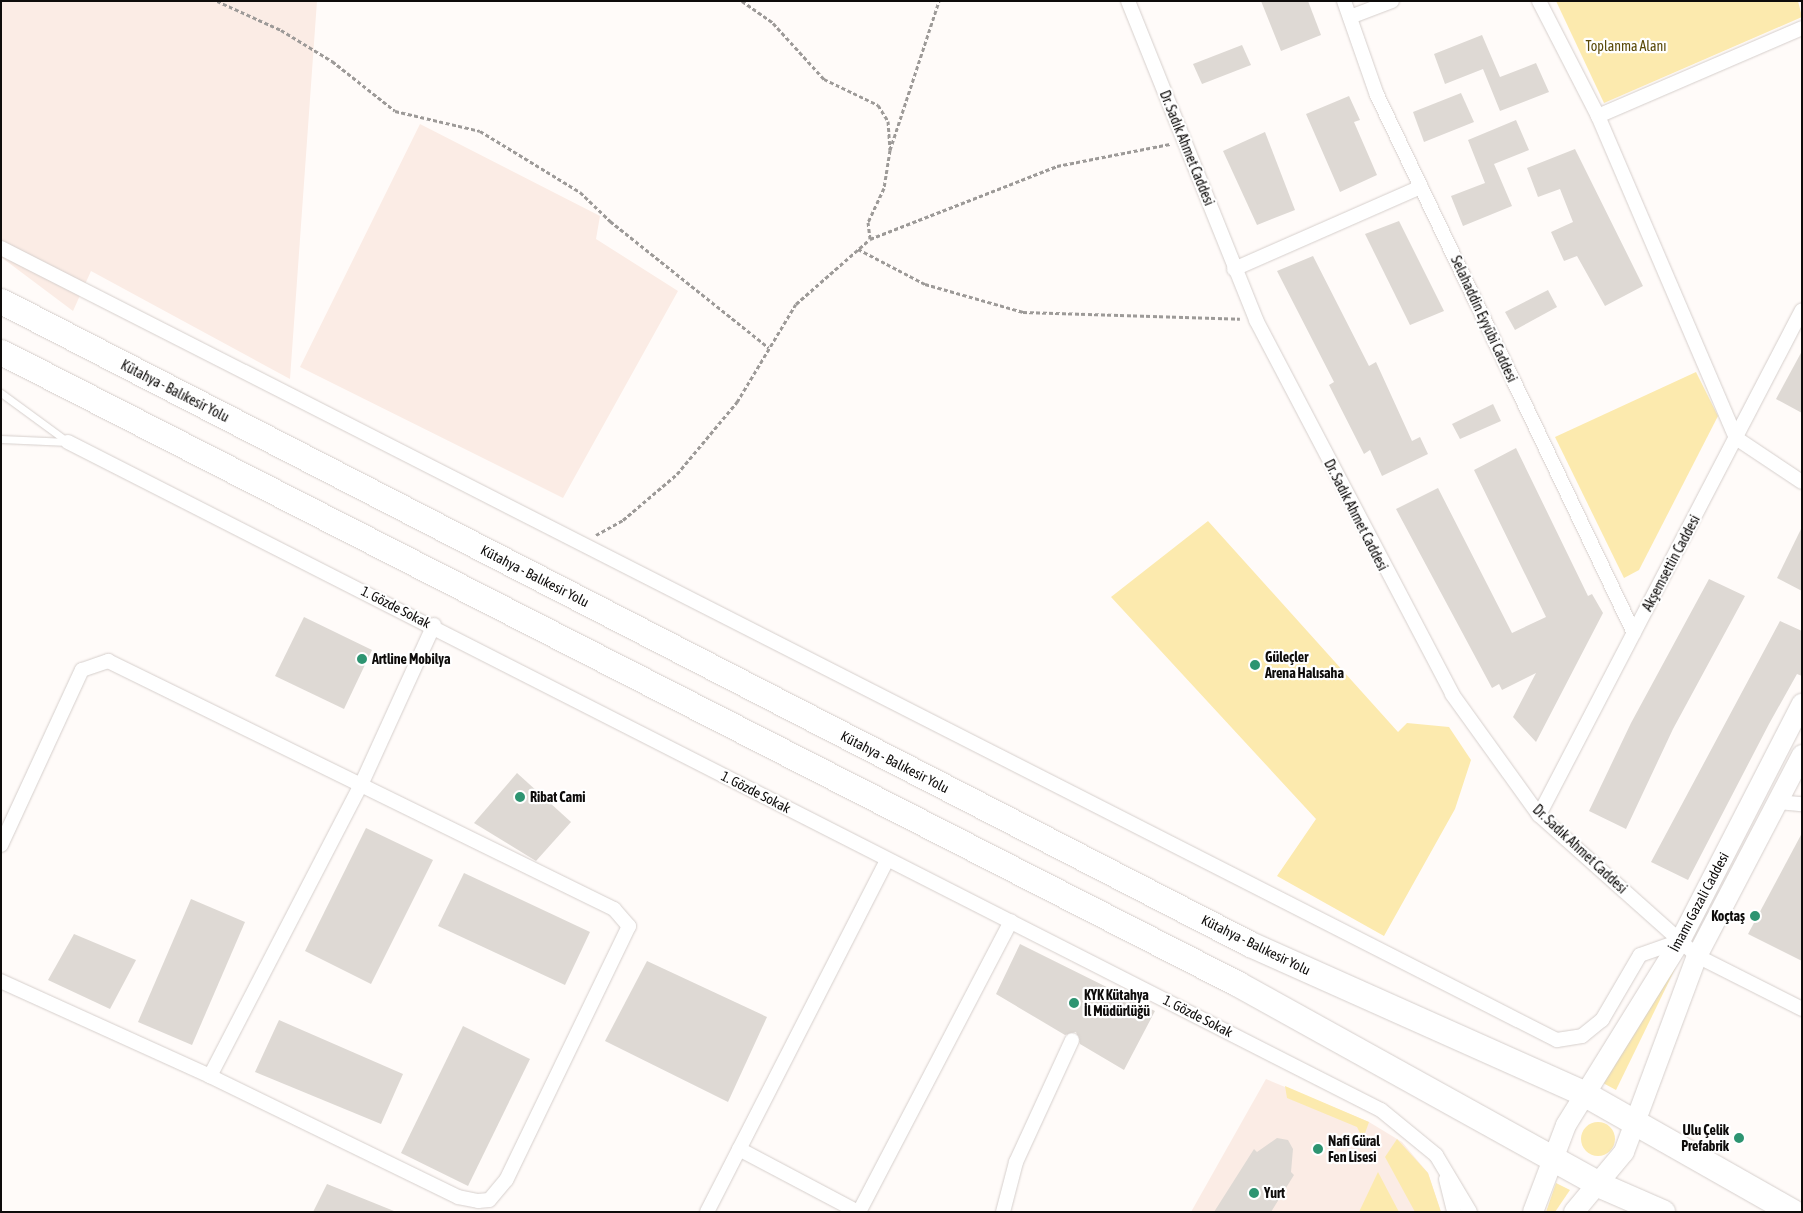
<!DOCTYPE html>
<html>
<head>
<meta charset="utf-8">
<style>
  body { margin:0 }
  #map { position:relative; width:1803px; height:1213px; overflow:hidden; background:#fffbf9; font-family:"Asap Condensed",sans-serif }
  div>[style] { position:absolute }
  .built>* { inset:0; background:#fbece5 }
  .green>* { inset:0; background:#fceaae }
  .round { border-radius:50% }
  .building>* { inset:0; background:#ded9d4 }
  .path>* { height:3px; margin-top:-1.5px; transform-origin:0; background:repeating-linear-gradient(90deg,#9d9a98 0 4px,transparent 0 6.5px) }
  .roads { filter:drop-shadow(0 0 1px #d6cfcc) drop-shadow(0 0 1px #d6cfcc) }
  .lane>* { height:7px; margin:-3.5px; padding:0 3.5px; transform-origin:3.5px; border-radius:3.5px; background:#fff }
  .street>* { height:14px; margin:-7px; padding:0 7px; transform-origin:7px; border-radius:7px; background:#fff }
  .secondary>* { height:20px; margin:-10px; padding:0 10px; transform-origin:10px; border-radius:10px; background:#fff }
  .highway>* { height:25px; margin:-12.5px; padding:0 12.5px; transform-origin:12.5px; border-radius:12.5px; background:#fff }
  .dots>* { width:14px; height:14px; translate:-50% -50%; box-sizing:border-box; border:2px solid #fff; border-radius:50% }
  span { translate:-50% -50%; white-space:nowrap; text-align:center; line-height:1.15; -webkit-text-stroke:4.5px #fff; paint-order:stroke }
  .park-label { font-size:14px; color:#594908 }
  .street-label { font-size:14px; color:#0e0c0b }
  .poi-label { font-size:14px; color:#0e0c0b; font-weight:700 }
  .left { translate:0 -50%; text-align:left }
  .right { translate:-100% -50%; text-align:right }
  .frame { position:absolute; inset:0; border:2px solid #0e0c0b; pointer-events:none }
</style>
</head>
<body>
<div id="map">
  <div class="built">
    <i style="clip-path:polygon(1px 1px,317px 1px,290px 379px,91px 271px,73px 311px,1px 257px)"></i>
    <i style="clip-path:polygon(420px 124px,600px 216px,596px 239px,678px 291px,563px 498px,300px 367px)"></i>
    <i style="clip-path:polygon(1266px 1079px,1369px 1122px,1402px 1142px,1428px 1173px,1441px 1212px,1191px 1212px)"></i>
  </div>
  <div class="green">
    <i style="clip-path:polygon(1556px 1px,1798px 1px,1802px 17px,1604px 103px)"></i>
    <i style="clip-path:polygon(1696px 372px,1718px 416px,1639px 570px,1624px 578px,1555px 437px)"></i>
    <i style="clip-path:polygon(1208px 521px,1398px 732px,1407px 723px,1449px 727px,1471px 760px,1455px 809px,1384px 936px,1277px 876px,1316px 819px,1111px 597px)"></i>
    <i style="clip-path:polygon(1672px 964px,1676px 967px,1616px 1090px,1603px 1083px)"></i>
    <i style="clip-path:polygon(1285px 1086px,1369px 1122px,1363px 1139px,1357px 1127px,1287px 1098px)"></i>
    <i class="round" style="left:1581px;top:1122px;width:34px;height:34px"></i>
    <i style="clip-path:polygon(1397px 1139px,1428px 1173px,1441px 1212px,1415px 1212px,1385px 1157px)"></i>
    <i style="clip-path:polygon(1378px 1172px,1399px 1212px,1359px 1212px)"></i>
    <i style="clip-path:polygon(1556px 1183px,1570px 1190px,1555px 1212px,1546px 1212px)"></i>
  </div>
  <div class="building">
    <i style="clip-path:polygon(1261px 1px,1308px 1px,1321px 35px,1281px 51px)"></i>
    <i style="clip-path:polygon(1482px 35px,1500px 77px,1536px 63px,1549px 92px,1500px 111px,1483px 69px,1445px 84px,1434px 54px)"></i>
    <i style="clip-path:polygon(1242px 45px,1251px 65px,1202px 84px,1193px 64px)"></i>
    <i style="clip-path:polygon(1461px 93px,1474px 122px,1424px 142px,1413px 112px)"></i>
    <i style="clip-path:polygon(1349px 96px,1360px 120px,1354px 122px,1377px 175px,1340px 192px,1306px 114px)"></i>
    <i style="clip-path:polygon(1516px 120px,1529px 150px,1494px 164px,1512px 206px,1463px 226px,1451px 196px,1485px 183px,1468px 140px)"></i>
    <i style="clip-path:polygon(1265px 132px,1295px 210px,1257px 225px,1223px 151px)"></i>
    <i style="clip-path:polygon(1575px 149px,1643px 286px,1605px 306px,1577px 256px,1564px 261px,1551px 232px,1573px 222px,1560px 189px,1538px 197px,1527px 168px)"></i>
    <i style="clip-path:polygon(1399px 221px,1444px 311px,1410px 325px,1365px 234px)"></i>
    <i style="clip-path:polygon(1313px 256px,1369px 366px,1376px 362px,1412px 441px,1420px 437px,1428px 454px,1382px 476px,1370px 450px,1364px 454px,1329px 385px,1334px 382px,1277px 271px)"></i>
    <i style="clip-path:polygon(1548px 290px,1557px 307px,1515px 330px,1505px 312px)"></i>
    <i style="clip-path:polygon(1802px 351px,1802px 413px,1776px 399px)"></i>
    <i style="clip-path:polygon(1493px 404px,1501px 421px,1460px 439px,1452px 424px)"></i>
    <i style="clip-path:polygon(1516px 448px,1588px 596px,1592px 594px,1603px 613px,1536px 742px,1513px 717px,1536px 673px,1502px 690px,1499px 684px,1492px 688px,1396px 509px,1438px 488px,1512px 633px,1546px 617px,1474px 470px)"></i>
    <i style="clip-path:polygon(1802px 527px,1802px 591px,1777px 578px)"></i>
    <i style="clip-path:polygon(1709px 579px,1745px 596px,1673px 729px,1626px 829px,1589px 811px,1631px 723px)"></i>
    <i style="clip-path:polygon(304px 617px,372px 650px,344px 709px,275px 676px)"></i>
    <i style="clip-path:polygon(1780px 621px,1802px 631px,1802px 676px,1797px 674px,1769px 724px,1688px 880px,1651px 862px)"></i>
    <i style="clip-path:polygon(517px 773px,571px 822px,536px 861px,474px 823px)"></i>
    <i style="clip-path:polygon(366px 828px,433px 860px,371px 984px,305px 951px)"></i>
    <i style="clip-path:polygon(1802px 833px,1802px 961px,1748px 934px)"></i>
    <i style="clip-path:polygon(464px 873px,590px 932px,565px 985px,438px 926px)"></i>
    <i style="clip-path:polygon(191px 899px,245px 922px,192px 1045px,138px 1022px)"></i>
    <i style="clip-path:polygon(74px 934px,136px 960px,110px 1009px,48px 980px)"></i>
    <i style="clip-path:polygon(1020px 944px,1155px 1011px,1124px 1070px,1080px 1044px,1076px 1032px,1065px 1035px,996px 994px)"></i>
    <i style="clip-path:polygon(647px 961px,767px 1017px,728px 1102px,605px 1041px)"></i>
    <i style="clip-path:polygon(279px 1020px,403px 1074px,381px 1124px,255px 1072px)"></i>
    <i style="clip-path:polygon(463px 1026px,530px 1059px,468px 1186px,401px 1153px)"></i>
    <i style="clip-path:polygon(1277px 1138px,1288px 1140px,1293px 1149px,1291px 1172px,1294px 1175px,1271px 1212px,1214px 1212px,1254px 1149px,1257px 1152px)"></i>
    <i style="clip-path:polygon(327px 1184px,394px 1211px,394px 1212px,313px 1212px)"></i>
  </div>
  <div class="path">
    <i style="left:217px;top:1px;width:70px;rotate:24.4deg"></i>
    <i style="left:281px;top:30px;width:60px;rotate:31.3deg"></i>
    <i style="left:332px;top:61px;width:80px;rotate:38.4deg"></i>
    <i style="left:395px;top:111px;width:87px;rotate:13.2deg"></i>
    <i style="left:480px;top:131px;width:117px;rotate:31.4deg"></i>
    <i style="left:580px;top:192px;width:42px;rotate:44deg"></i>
    <i style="left:610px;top:221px;width:203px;rotate:38.6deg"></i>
    <i style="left:742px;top:1px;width:38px;rotate:35deg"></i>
    <i style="left:773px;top:23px;width:76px;rotate:47.7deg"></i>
    <i style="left:824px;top:79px;width:60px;rotate:25.7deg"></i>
    <i style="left:878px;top:105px;width:19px;rotate:58deg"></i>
    <i style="left:888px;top:121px;width:29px;rotate:86deg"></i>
    <i style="left:890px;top:150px;width:38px;rotate:99deg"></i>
    <i style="left:884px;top:188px;width:38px;rotate:115deg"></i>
    <i style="left:868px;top:222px;width:17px;rotate:83deg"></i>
    <i style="left:890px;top:150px;width:157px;rotate:-71.8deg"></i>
    <i style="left:858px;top:249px;width:76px;rotate:27.6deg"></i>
    <i style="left:925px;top:284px;width:102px;rotate:15.9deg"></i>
    <i style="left:1023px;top:312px;width:217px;rotate:1.8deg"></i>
    <i style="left:596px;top:535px;width:31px;rotate:-29deg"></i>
    <i style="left:623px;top:520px;width:71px;rotate:-40.4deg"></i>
    <i style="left:677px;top:474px;width:94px;rotate:-50.2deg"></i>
    <i style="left:737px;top:402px;width:114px;rotate:-59deg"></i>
    <i style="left:796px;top:304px;width:98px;rotate:-41.3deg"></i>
    <i style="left:870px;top:239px;width:201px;rotate:-21.3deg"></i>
    <i style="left:1057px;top:166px;width:115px;rotate:-11deg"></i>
  </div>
  <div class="roads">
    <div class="lane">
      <i style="left:1px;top:393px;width:83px;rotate:36.2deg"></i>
      <i style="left:1px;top:439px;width:67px;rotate:2.6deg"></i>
    </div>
    <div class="street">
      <i style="left:1128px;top:1px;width:344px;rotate:68.1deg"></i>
      <i style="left:1256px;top:320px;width:422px;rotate:62.3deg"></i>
      <i style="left:1452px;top:694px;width:149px;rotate:54.3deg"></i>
      <i style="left:1539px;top:815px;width:212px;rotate:41.7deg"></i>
      <i style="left:1697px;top:956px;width:118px;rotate:26.8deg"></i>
      <i style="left:1344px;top:1px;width:100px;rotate:70.7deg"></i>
      <i style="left:1377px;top:95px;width:596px;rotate:64.47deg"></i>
      <i style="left:1539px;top:1px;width:129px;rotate:62.8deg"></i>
      <i style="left:1598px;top:116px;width:350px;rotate:66.8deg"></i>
      <i style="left:1736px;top:438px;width:79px;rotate:33.7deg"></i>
      <i style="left:1350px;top:17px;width:45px;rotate:-20.9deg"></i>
      <i style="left:1598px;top:116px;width:222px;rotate:-23.3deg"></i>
      <i style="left:1px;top:248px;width:1746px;rotate:26.98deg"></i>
      <i style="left:1557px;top:1040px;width:25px;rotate:-9deg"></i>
      <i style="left:1582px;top:1036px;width:26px;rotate:-39deg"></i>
      <i style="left:1602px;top:1020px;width:75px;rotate:-59.7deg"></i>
      <i style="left:1640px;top:955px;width:42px;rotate:-19.3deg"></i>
      <i style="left:1234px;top:269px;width:204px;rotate:-23.7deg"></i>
      <i style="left:68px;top:442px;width:1473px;rotate:26.97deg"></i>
      <i style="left:1381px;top:1110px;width:71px;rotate:39.3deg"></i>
      <i style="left:1436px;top:1155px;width:66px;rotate:59.2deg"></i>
      <i style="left:1777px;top:802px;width:25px;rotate:5deg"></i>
      <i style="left:1539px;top:815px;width:569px;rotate:-62.49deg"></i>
      <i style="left:1px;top:845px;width:193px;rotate:-65.2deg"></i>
      <i style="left:82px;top:670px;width:28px;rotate:-19deg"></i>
      <i style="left:108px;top:661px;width:564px;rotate:26.11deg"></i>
      <i style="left:614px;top:909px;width:23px;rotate:49deg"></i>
      <i style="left:629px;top:926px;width:282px;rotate:115.8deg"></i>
      <i style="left:506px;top:1180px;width:26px;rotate:130deg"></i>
      <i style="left:489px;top:1200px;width:11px;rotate:175deg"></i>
      <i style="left:478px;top:1201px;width:20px;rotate:-169deg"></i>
      <i style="left:458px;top:1197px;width:276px;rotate:-154deg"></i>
      <i style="left:210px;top:1076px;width:230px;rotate:-155.6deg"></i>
      <i style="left:210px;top:1076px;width:328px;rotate:-62.6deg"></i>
      <i style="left:361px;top:785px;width:176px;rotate:-65.5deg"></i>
      <i style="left:739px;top:1149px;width:135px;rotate:27.9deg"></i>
      <i style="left:1446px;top:1179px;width:34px;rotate:76deg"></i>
      <i style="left:707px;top:1212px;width:395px;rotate:-62.9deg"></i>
      <i style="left:859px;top:1212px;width:328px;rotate:-62.4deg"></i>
      <i style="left:1003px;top:1212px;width:52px;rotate:-75.4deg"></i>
      <i style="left:1016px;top:1162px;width:134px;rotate:-65.3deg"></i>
    </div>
    <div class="secondary">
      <i style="left:1533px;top:1212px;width:93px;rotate:-69.2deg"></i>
      <i style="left:1566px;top:1125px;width:216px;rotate:-58.2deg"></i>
      <i style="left:1680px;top:941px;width:267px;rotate:-62.8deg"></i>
      <i style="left:1574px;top:1212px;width:78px;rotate:-50.2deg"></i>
      <i style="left:1624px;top:1152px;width:209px;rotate:-69.6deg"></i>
      <i style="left:1697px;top:956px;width:227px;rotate:-62.4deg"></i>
    </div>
    <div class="highway">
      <i style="left:1px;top:301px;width:1405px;rotate:27.24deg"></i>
      <i style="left:1250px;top:944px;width:367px;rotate:24.1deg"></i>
      <i style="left:1585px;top:1094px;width:239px;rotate:29.6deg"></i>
      <i style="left:1px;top:352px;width:1389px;rotate:27.06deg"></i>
      <i style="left:1238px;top:984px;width:414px;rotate:29deg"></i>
      <i style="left:1600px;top:1185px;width:68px;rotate:23.5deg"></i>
    </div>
  </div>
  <div class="dots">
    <i style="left:362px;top:659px;background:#2d9471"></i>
    <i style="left:1255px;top:665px;background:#2d9471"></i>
    <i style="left:520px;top:797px;background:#2d9471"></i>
    <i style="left:1755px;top:916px;background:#2d9471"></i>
    <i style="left:1074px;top:1003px;background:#2d9471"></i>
    <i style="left:1739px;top:1138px;background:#2d9471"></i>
    <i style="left:1318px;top:1149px;background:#2d9471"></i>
    <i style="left:1254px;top:1193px;background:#2d9471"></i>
  </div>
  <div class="park-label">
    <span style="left:1626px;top:46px">Toplanma Alanı</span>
  </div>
  <div class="street-label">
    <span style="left:1187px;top:148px;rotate:68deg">Dr. Sadık Ahmet Caddesi</span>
    <span style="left:1484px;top:319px;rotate:65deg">Selahaddin Eyyübi Caddesi</span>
    <span style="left:175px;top:391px;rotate:27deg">Kütahya - Balıkesir Yolu</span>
    <span style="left:1356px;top:515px;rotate:63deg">Dr. Sadık Ahmet Caddesi</span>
    <span style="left:1671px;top:563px;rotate:-62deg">Akşemsettin Caddesi</span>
    <span style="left:535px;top:576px;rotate:27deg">Kütahya - Balıkesir Yolu</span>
    <span style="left:396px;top:607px;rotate:27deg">1. Gözde Sokak</span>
    <span style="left:895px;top:762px;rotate:27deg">Kütahya - Balıkesir Yolu</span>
    <span style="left:756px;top:792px;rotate:27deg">1. Gözde Sokak</span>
    <span style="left:1580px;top:849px;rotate:43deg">Dr. Sadık Ahmet Caddesi</span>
    <span style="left:1699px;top:902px;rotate:-62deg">İmamı Gazali Caddesi</span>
    <span style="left:1256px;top:945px;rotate:26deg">Kütahya - Balıkesir Yolu</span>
    <span style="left:1198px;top:1016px;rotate:27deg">1. Gözde Sokak</span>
  </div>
  <div class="poi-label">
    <span class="left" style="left:1265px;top:665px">Güleçler<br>Arena Halısaha</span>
    <span class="left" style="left:372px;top:659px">Artline Mobilya</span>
    <span class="left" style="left:530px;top:797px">Ribat Cami</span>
    <span class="right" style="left:1745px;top:916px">Koçtaş</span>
    <span class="left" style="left:1084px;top:1003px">KYK Kütahya<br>İl Müdürlüğü</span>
    <span class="right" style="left:1729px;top:1138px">Ulu Çelik<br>Prefabrik</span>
    <span class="left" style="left:1328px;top:1149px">Nafi Güral<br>Fen Lisesi</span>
    <span class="left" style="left:1264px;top:1193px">Yurt</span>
  </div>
  <div class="frame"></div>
</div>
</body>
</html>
